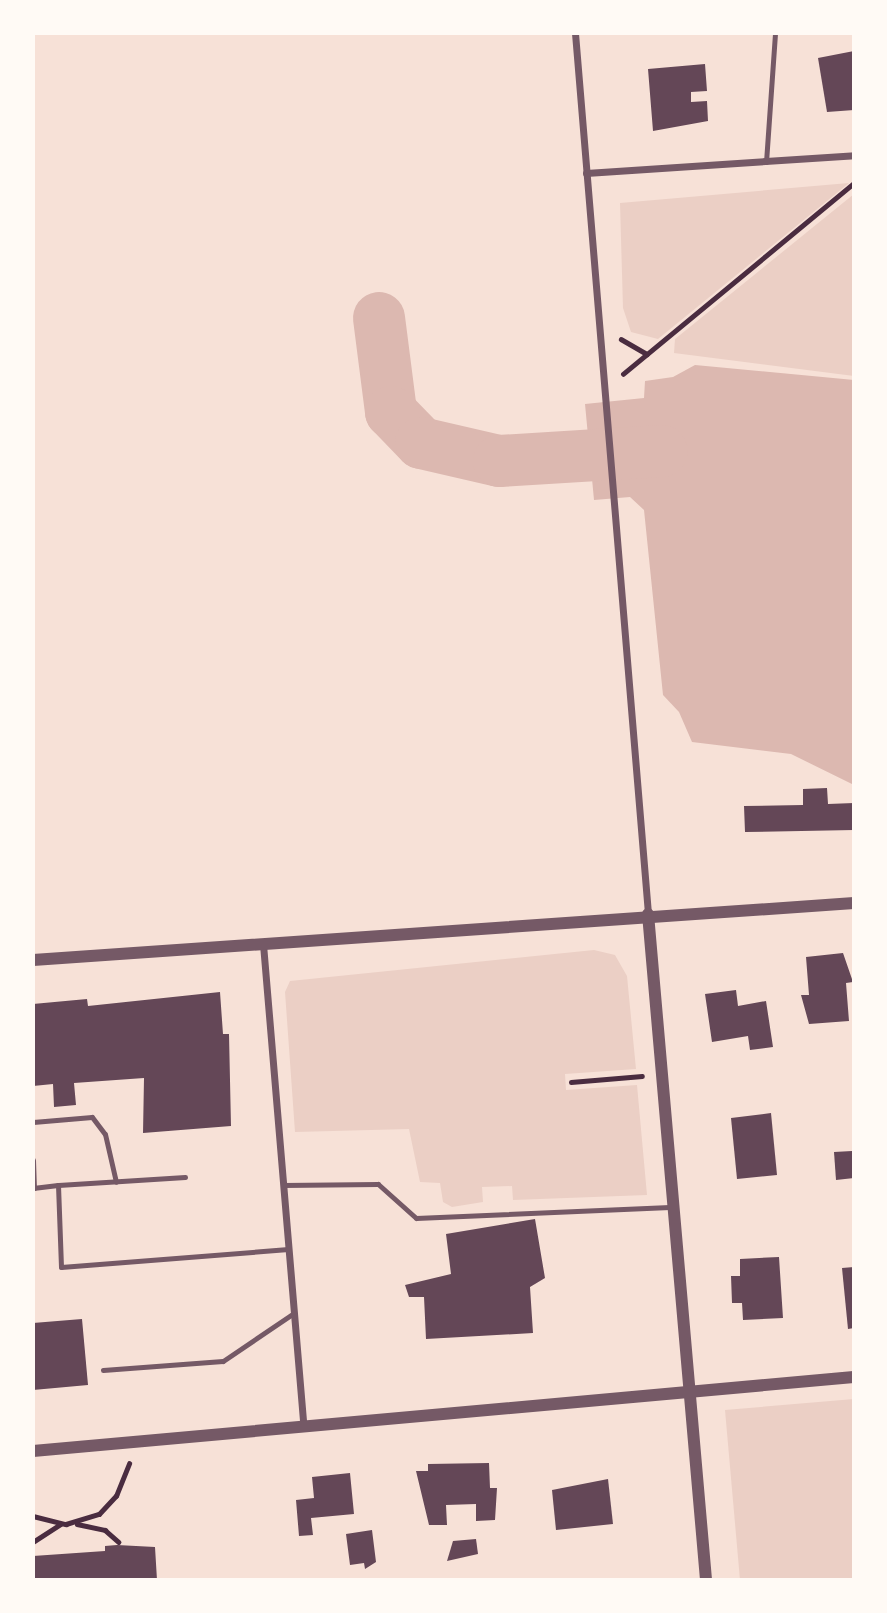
<!DOCTYPE html>
<html>
<head>
<meta charset="utf-8">
<style>
  body { margin:0 }
  #map { position:relative; width:887px; height:1613px; overflow:hidden; background:#f7e1d7; font-family:Rubik,sans-serif }
  div>[style] { position:absolute }
  .green>* { inset:0; background:#ebcfc5 }
  .water>* { inset:0; background:#dcb8b0 }
  .river>* { height:52px; margin:-26px; padding:0 26px; transform-origin:26px; border-radius:26px; background:#dcb8b0 }
  .building>* { inset:0; background:#644757 }
  .path>* { height:4.5px; margin:-2.25px; padding:0 2.25px; transform-origin:2.25px; border-radius:2.25px; background:#4a2c40 }
  .service>* { height:5px; margin:-2.5px; padding:0 2.5px; transform-origin:2.5px; border-radius:2.5px; background:#755966 }
  .minor>* { height:7px; margin:-3.5px; padding:0 3.5px; transform-origin:3.5px; border-radius:3.5px; background:#755966 }
  .tertiary>* { height:12px; margin:-6px; padding:0 6px; transform-origin:6px; border-radius:6px; background:#755966 }
  span { translate:-50% -50%; white-space:nowrap; text-align:center; line-height:1.15; -webkit-text-stroke:6px #fffaf5; paint-order:stroke }
  .frame { position:absolute; inset:0; border:35px solid #fffaf5; pointer-events:none }
</style>
</head>
<body>
<div id="map">
  <div class="green">
    <i style="clip-path:polygon(849px 183px,658px 339px,631px 332px,623px 308px,620px 203px)"></i>
    <i style="clip-path:polygon(854px 194px,854px 376px,674px 353px,675px 339px)"></i>
    <i style="clip-path:polygon(594px 950px,615px 955px,627px 976px,636px 1069px,565px 1074px,566px 1090px,637px 1085px,647px 1195px,513px 1200px,512px 1186px,482px 1187px,483px 1202px,452px 1207px,443px 1202px,440px 1183px,420px 1182px,409px 1129px,295px 1132px,285px 992px,290px 981px)"></i>
    <i style="clip-path:polygon(854px 1399px,854px 1580px,740px 1580px,725px 1410px)"></i>
  </div>
  <div class="water">
    <i style="clip-path:polygon(695px 365px,854px 380px,854px 785px,791px 754px,692px 742px,679px 712px,663px 695px,644px 510px,630px 497px,594px 500px,585px 404px,644px 398px,645px 381px,673px 377px)"></i>
  </div>
  <div class="river">
    <i style="left:379px;top:318px;width:95px;rotate:82.7deg"></i>
    <i style="left:391px;top:412px;width:43px;rotate:45.9deg"></i>
    <i style="left:421px;top:443px;width:80px;rotate:13deg"></i>
    <i style="left:499px;top:461px;width:163px;rotate:-3.5deg"></i>
  </div>
  <div class="building">
    <i style="clip-path:polygon(854px 51px,854px 110px,827px 112px,818px 58px)"></i>
    <i style="clip-path:polygon(705px 64px,707px 91px,691px 92px,691px 102px,707px 101px,708px 121px,653px 131px,648px 69px)"></i>
    <i style="clip-path:polygon(827px 788px,828px 804px,854px 803px,854px 830px,745px 832px,744px 806px,803px 805px,803px 789px)"></i>
    <i style="clip-path:polygon(843px 953px,853px 982px,846px 983px,849px 1021px,809px 1024px,801px 995px,809px 995px,806px 957px)"></i>
    <i style="clip-path:polygon(736px 990px,738px 1006px,766px 1001px,773px 1047px,750px 1050px,748px 1036px,712px 1042px,705px 994px)"></i>
    <i style="clip-path:polygon(220px 992px,223px 1034px,229px 1034px,231px 1126px,143px 1133px,144px 1078px,74px 1083px,76px 1105px,54px 1107px,53px 1084px,33px 1086px,33px 1004px,87px 999px,88px 1006px)"></i>
    <i style="clip-path:polygon(771px 1113px,777px 1175px,737px 1179px,731px 1118px)"></i>
    <i style="clip-path:polygon(852px 1151px,854px 1178px,836px 1180px,834px 1152px)"></i>
    <i style="clip-path:polygon(535px 1219px,545px 1278px,530px 1287px,533px 1333px,426px 1339px,424px 1297px,409px 1297px,405px 1285px,451px 1274px,446px 1234px)"></i>
    <i style="clip-path:polygon(779px 1257px,783px 1318px,743px 1320px,742px 1303px,732px 1303px,731px 1276px,740px 1276px,740px 1259px)"></i>
    <i style="clip-path:polygon(854px 1267px,854px 1328px,848px 1329px,842px 1268px)"></i>
    <i style="clip-path:polygon(82px 1319px,88px 1385px,33px 1390px,33px 1323px)"></i>
    <i style="clip-path:polygon(489px 1463px,490px 1488px,497px 1488px,495px 1520px,476px 1521px,476px 1504px,446px 1505px,447px 1525px,429px 1525px,416px 1471px,428px 1471px,428px 1464px)"></i>
    <i style="clip-path:polygon(350px 1473px,354px 1514px,311px 1518px,313px 1535px,299px 1536px,296px 1500px,314px 1498px,312px 1477px)"></i>
    <i style="clip-path:polygon(608px 1479px,613px 1524px,556px 1530px,552px 1490px)"></i>
    <i style="clip-path:polygon(372px 1530px,376px 1562px,365px 1569px,364px 1563px,350px 1565px,346px 1534px)"></i>
    <i style="clip-path:polygon(476px 1539px,478px 1554px,447px 1561px,453px 1541px)"></i>
    <i style="clip-path:polygon(117px 1545px,155px 1547px,157px 1580px,33px 1580px,33px 1556px,105px 1551px,105px 1546px)"></i>
  </div>
  <div class="path">
    <i style="left:621px;top:339px;width:30px;rotate:30deg"></i>
    <i style="left:623px;top:374px;width:300px;rotate:-39.6deg"></i>
    <i style="left:571px;top:1082px;width:71px;rotate:-4.8deg"></i>
    <i style="left:33px;top:1516px;width:34px;rotate:14deg"></i>
    <i style="left:66px;top:1524px;width:34px;rotate:-17deg"></i>
    <i style="left:99px;top:1514px;width:25px;rotate:-47deg"></i>
    <i style="left:116px;top:1496px;width:35px;rotate:-68deg"></i>
    <i style="left:77px;top:1524px;width:29px;rotate:12deg"></i>
    <i style="left:105px;top:1530px;width:18px;rotate:41deg"></i>
    <i style="left:33px;top:1542px;width:33px;rotate:-33deg"></i>
  </div>
  <div class="service">
    <i style="left:766px;top:162px;width:129px;rotate:-86deg"></i>
    <i style="left:33px;top:1122px;width:59px;rotate:-4.8deg"></i>
    <i style="left:92px;top:1117px;width:21px;rotate:53deg"></i>
    <i style="left:105px;top:1134px;width:49px;rotate:77.1deg"></i>
    <i style="left:33px;top:1160px;width:28px;rotate:88deg"></i>
    <i style="left:185px;top:1177px;width:127px;rotate:176.4deg"></i>
    <i style="left:58px;top:1185px;width:82px;rotate:87.9deg"></i>
    <i style="left:61px;top:1267px;width:228px;rotate:-4.5deg"></i>
    <i style="left:283px;top:1185px;width:95px;rotate:-0.6deg"></i>
    <i style="left:378px;top:1184px;width:51px;rotate:41.8deg"></i>
    <i style="left:416px;top:1218px;width:254px;rotate:-2.5deg"></i>
    <i style="left:33px;top:1188px;width:25px;rotate:-7deg"></i>
    <i style="left:103px;top:1370px;width:120px;rotate:-4.3deg"></i>
    <i style="left:223px;top:1361px;width:86px;rotate:-34.1deg"></i>
  </div>
  <div class="minor">
    <i style="left:575px;top:33px;width:884px;rotate:85.26deg"></i>
    <i style="left:586px;top:173px;width:269px;rotate:-3.8deg"></i>
    <i style="left:263px;top:944px;width:483px;rotate:85.2deg"></i>
  </div>
  <div class="tertiary">
    <i style="left:648px;top:914px;width:669px;rotate:85.02deg"></i>
    <i style="left:33px;top:960px;width:823px;rotate:-3.97deg"></i>
    <i style="left:33px;top:1451px;width:824px;rotate:-5.15deg"></i>
  </div>
  <div class="frame"></div>
</div>
</body>
</html>
